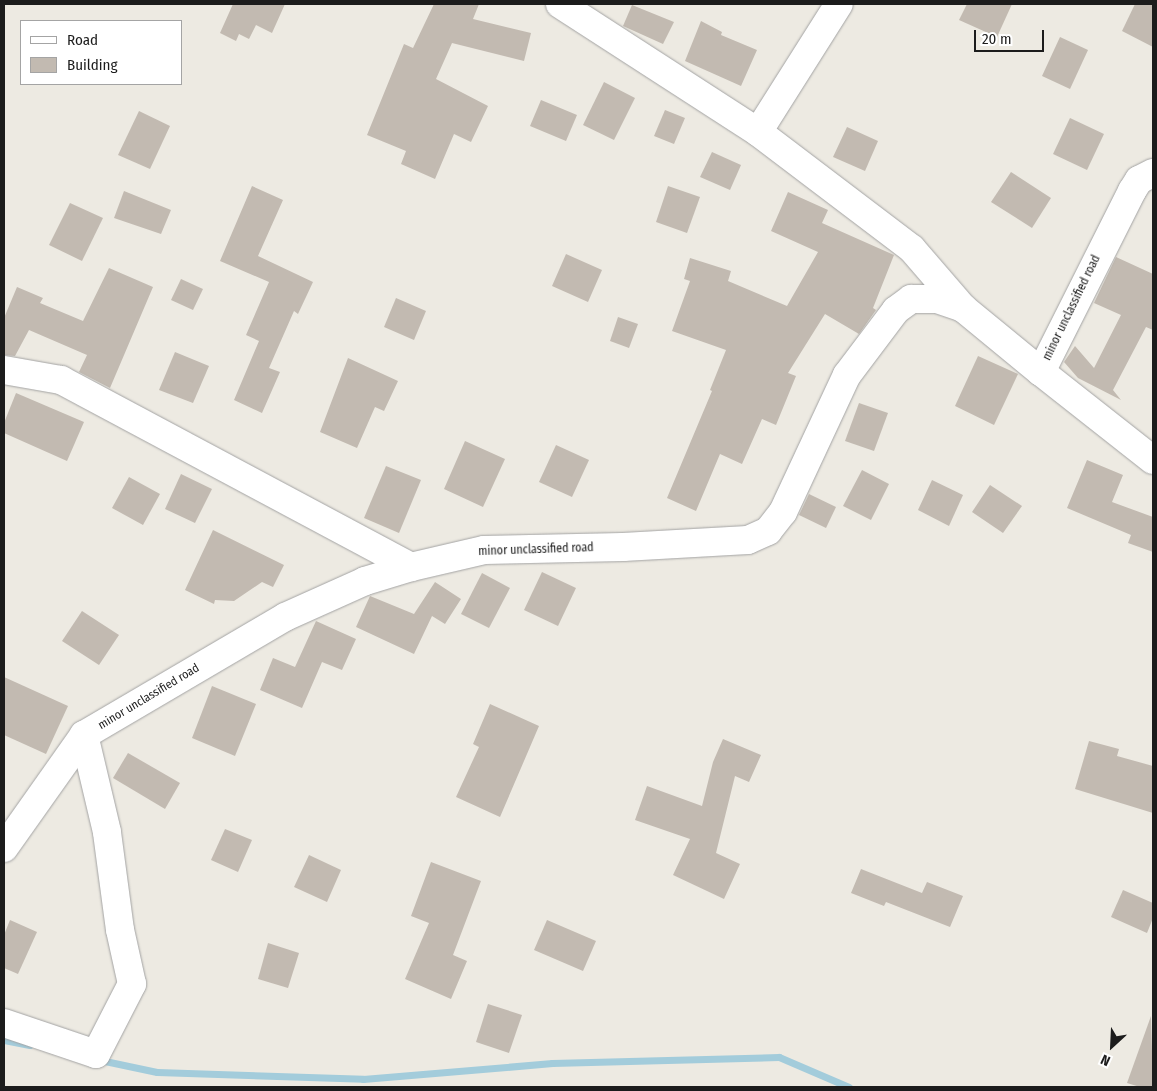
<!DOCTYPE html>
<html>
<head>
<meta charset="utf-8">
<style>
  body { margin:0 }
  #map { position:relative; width:1157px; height:1091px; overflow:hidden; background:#edeae2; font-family:"Fira Sans Condensed",sans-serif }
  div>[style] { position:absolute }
  .stream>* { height:7px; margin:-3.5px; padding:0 3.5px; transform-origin:3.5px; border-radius:3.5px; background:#a3ccdb }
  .building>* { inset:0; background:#c2bab1 }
  .roads { filter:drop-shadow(0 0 1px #a3a3a3) drop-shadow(0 0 1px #a3a3a3) }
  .minor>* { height:28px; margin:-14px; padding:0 14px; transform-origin:14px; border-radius:14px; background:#fff }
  span { translate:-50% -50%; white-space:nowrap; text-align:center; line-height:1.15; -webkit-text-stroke:5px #fff; paint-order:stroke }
  .street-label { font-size:12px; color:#1c1c1c }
  .frame { position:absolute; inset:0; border:5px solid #1c1c1c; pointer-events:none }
  .legend { position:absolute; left:20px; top:20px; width:162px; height:65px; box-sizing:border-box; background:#fff; border:1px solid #a4a4a4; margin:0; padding:6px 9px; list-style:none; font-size:15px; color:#1c1c1c }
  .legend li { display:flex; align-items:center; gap:10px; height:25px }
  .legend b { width:25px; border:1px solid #a4a4a4 }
  .north { position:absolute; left:1087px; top:1021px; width:50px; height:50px; -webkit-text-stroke:4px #fff; paint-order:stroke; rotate:205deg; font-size:14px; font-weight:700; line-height:20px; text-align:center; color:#1c1c1c }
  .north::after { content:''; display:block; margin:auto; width:18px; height:22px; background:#1c1c1c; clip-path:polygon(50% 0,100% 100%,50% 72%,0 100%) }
  .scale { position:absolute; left:974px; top:30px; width:70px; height:22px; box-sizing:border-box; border:2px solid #1c1c1c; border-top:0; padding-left:6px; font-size:15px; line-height:18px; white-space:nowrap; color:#1c1c1c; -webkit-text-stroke:4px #fff; paint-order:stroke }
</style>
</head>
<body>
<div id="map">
  <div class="stream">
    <i style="left:4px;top:1040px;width:26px;rotate:11deg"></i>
    <i style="left:100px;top:1060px;width:58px;rotate:11.9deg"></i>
    <i style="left:157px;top:1072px;width:206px;rotate:1.9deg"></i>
    <i style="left:363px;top:1079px;width:190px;rotate:-4.8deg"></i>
    <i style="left:552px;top:1063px;width:227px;rotate:-1.5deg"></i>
    <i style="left:779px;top:1057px;width:76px;rotate:23.2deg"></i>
  </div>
  <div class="building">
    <i style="clip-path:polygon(233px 4px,285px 4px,272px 33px,256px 25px,249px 39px,239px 34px,236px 41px,220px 33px)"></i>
    <i style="clip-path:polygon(434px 4px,479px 4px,473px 19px,531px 33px,524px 61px,452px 43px,436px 79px,488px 106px,471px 142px,454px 134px,435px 179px,401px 164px,406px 151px,367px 135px,404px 44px,413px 48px)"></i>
    <i style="clip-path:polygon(967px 4px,1012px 4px,997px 37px,959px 20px)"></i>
    <i style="clip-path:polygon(1135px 4px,1153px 4px,1153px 47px,1122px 31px)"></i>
    <i style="clip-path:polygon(632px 5px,674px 22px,663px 44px,623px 26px)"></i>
    <i style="clip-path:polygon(701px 21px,722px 32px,721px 35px,757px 50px,741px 86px,685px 61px)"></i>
    <i style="clip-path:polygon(1060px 37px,1088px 50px,1070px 89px,1042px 76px)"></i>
    <i style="clip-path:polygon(604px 82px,635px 98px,614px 140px,583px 125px)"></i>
    <i style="clip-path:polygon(541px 100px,577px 115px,566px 141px,530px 126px)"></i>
    <i style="clip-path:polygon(665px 110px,685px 118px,674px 144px,654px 136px)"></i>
    <i style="clip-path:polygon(139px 111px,170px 126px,150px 169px,118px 155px)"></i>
    <i style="clip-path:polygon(1070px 118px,1104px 134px,1087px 170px,1053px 154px)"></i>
    <i style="clip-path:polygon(847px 127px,878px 141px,865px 171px,833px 157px)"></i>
    <i style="clip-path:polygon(712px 152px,741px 165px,730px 190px,700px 177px)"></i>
    <i style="clip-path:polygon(1011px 172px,1051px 198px,1032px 228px,991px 202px)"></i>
    <i style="clip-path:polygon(252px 186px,283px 200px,258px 256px,313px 282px,298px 314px,294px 311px,269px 368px,280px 372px,262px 413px,234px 400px,259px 341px,246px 335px,269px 282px,220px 261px)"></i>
    <i style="clip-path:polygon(668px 186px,700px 197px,687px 233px,656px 222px)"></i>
    <i style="clip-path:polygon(124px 191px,171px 210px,161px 234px,114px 218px)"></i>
    <i style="clip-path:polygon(788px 192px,828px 210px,822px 223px,894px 255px,873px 308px,876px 310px,859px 334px,825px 314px,788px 373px,796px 376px,776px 425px,762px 419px,742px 464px,720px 454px,696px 511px,667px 498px,712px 391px,710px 390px,726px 350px,672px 331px,690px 281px,684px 279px,690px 258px,731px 271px,728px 281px,787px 306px,818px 252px,771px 231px)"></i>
    <i style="clip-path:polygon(70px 203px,103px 218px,82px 261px,49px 245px)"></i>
    <i style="clip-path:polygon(566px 254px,602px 270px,588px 302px,552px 286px)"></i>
    <i style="clip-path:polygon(1116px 257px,1153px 274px,1153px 330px,1146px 327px,1113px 390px,1121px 400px,1078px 378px,1064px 362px,1075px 346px,1094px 368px,1121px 315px,1094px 303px)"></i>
    <i style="clip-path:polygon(109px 268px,153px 287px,110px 388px,79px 372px,87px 355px,29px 330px,15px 356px,4px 355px,4px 318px,17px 287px,43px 298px,40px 303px,83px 321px)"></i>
    <i style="clip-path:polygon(181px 279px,203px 289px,193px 310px,171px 300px)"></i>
    <i style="clip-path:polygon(396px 298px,426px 311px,414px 340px,384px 327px)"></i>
    <i style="clip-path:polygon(618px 317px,638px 324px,629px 348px,610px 341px)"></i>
    <i style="clip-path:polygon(175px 352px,209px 366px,193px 403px,159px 390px)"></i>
    <i style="clip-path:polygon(978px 356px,1018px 374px,994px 425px,955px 406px)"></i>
    <i style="clip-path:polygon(348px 358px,398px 381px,384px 411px,375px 407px,357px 448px,320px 432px)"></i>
    <i style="clip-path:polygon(16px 393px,84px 422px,67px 461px,4px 433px,4px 423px)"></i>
    <i style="clip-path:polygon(859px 403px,888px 413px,874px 451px,845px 441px)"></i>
    <i style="clip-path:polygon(465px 441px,505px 459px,483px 507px,444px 489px)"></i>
    <i style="clip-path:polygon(556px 445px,589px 460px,572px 497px,539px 482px)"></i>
    <i style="clip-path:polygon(1087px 460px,1123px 475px,1112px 502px,1153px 517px,1153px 552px,1128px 543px,1131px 535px,1067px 508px)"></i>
    <i style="clip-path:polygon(386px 466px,421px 480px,399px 533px,364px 518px)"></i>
    <i style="clip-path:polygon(862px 470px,889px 484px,871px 520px,843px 506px)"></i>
    <i style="clip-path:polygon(181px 474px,212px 489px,195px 523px,165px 509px)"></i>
    <i style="clip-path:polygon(129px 477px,160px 494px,143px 525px,112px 508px)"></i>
    <i style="clip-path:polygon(932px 480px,963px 495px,949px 526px,918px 510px)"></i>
    <i style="clip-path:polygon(990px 485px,1022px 506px,1003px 533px,972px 512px)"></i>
    <i style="clip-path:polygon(809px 494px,836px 507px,826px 528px,799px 515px)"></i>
    <i style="clip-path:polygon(213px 530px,284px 565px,273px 587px,262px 582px,234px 601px,215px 600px,214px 604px,185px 590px)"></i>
    <i style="clip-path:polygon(542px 572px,576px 588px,558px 626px,524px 610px)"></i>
    <i style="clip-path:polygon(482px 573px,510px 588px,489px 628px,461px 614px)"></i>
    <i style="clip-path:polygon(435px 582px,461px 599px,445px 624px,432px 616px,414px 654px,356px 627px,370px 596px,414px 614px)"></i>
    <i style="clip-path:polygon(82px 611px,119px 635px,99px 665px,62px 641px)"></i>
    <i style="clip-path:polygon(316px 621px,356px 639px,342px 670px,322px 662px,302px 708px,260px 690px,273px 658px,295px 667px)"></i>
    <i style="clip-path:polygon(4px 677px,68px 706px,46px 754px,4px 735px)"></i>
    <i style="clip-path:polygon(212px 686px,256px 704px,235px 756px,192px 738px)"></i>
    <i style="clip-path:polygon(490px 704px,539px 726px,500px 817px,456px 797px,479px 747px,473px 744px)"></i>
    <i style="clip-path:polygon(723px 739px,761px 755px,749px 782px,735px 776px,716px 853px,740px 864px,724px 899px,673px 875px,690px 839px,635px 820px,647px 786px,702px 806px,713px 762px)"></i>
    <i style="clip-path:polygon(1089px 741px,1119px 749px,1117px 756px,1153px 766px,1153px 813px,1075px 789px)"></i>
    <i style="clip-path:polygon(128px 753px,180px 783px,165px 809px,113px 778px)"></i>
    <i style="clip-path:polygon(225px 829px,252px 840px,238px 872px,211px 860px)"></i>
    <i style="clip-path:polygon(309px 855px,341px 870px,327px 902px,294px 887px)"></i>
    <i style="clip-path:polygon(431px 862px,481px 881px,453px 955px,467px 961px,451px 999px,405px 979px,429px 923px,411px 916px)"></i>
    <i style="clip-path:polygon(861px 869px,922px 893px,927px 882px,963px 896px,950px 927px,886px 902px,884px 906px,851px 893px)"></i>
    <i style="clip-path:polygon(1123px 890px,1153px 903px,1153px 918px,1147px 933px,1111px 917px)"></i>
    <i style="clip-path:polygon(10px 920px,37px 932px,18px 974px,4px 968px,4px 935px)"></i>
    <i style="clip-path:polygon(547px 920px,596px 941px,583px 971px,534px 950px)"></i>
    <i style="clip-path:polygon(268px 943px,299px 953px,288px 988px,258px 979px)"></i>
    <i style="clip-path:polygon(488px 1004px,522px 1015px,509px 1053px,476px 1042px)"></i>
    <i style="clip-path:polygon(1151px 1016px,1153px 1087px,1140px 1087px,1127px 1083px)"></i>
  </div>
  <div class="roads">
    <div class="minor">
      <i style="left:560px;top:4px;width:236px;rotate:32.9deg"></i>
      <i style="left:758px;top:132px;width:193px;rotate:37.2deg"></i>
      <i style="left:912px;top:249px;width:78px;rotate:49.2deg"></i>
      <i style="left:758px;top:132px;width:151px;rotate:-57.7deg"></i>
      <i style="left:4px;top:370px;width:58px;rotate:10deg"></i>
      <i style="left:61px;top:380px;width:397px;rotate:28.1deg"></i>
      <i style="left:1041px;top:372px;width:142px;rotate:38.2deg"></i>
      <i style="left:4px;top:848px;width:138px;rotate:-54.7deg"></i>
      <i style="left:4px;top:1023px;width:97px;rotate:18.6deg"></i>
      <i style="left:96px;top:1054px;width:79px;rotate:-62.8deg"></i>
      <i style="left:132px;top:984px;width:55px;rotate:-102.5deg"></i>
      <i style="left:120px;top:930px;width:99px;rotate:-97.6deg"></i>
      <i style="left:107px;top:832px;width:100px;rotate:-103.3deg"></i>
      <i style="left:84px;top:735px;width:233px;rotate:-30.4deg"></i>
      <i style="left:285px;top:617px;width:88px;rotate:-24.2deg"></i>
      <i style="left:365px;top:581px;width:48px;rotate:-16.9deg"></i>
      <i style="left:411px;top:567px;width:75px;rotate:-13.1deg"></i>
      <i style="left:484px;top:550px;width:139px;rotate:-1.2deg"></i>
      <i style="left:623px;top:547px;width:125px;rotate:-3.2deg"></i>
      <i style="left:748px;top:540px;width:22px;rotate:-24deg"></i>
      <i style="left:768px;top:531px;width:24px;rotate:-52deg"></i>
      <i style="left:783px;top:512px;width:151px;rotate:-65deg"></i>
      <i style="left:847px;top:375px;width:81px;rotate:-53deg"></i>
      <i style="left:896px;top:310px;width:19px;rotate:-36deg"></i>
      <i style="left:911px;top:299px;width:26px"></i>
      <i style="left:937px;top:299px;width:28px;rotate:19deg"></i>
      <i style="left:963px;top:308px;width:101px;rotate:39.4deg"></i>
      <i style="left:1041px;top:372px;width:203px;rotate:-63.3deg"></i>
      <i style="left:1132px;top:191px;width:13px;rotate:-58deg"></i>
      <i style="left:1139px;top:180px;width:16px;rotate:-27deg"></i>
    </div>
  </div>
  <div class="street-label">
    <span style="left:1072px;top:308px;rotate:-64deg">minor unclassified road</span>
    <span style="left:536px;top:550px;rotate:-2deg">minor unclassified road</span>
    <span style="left:149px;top:697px;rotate:-31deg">minor unclassified road</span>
  </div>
  <div class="frame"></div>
  <ul class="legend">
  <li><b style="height:6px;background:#fff"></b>Road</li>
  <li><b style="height:14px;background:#c2bab1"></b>Building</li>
  </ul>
  <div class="north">N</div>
  <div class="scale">20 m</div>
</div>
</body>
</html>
